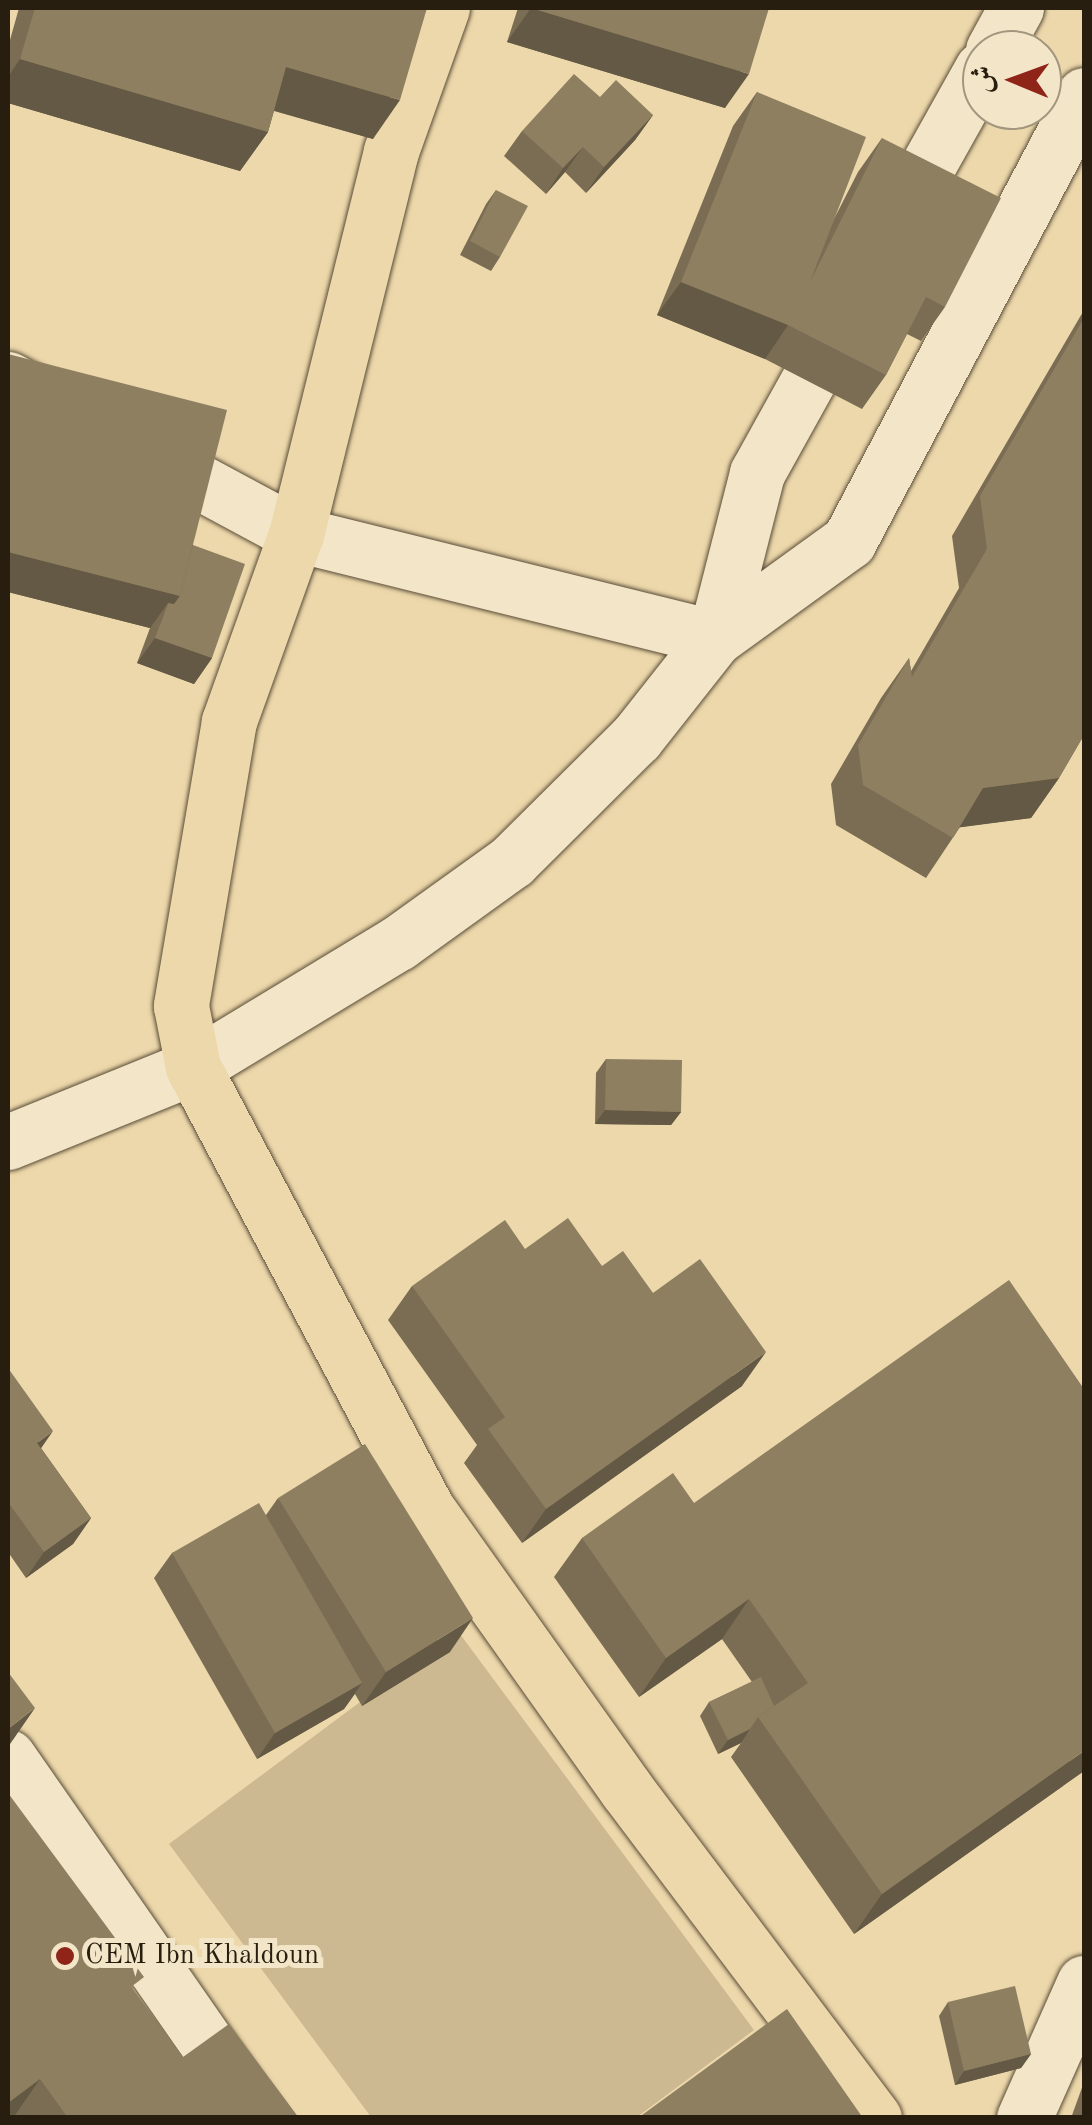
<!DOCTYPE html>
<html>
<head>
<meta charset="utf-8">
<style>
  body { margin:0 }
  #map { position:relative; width:1092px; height:2125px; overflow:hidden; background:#edd8ab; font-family:"Old Standard TT",Amiri,serif }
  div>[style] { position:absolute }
  .green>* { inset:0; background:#ccb891 }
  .roads { filter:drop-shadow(0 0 2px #594c37) drop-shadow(0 0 2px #594c37) }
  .street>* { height:55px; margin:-27.5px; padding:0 27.5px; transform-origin:27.5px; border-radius:27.5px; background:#f3e6c8 }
  .secondary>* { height:55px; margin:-27.5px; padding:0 27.5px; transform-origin:27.5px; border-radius:27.5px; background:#f3e6c8 }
  .primary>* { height:55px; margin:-27.5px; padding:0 27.5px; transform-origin:27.5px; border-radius:27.5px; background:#edd8ab }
  .wall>* { inset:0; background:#7a6d53 }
  .shaded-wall>* { inset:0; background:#635944 }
  .building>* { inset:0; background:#8e7f61 }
  .dots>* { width:28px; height:28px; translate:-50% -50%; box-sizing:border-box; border:5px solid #f3e6c8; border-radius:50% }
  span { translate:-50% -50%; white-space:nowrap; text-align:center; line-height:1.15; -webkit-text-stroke:10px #f3e6c8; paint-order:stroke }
  .poi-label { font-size:28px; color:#281e10 }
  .left { translate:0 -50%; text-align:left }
  .frame { position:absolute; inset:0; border:10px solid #281e10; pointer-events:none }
  .north { position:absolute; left:962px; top:30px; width:100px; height:100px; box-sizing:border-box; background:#f3e6c8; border:2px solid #a2967e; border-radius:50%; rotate:271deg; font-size:28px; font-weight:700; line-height:40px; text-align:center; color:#281e10 }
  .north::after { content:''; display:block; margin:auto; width:35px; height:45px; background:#8f2418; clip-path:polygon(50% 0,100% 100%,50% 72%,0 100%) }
</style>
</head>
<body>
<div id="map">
  <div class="green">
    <i style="clip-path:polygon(457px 1630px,754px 2030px,637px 2117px,371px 2117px,169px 1844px)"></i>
  </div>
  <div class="roads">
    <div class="street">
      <i style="left:8px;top:379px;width:327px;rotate:28.3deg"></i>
      <i style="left:296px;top:534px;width:432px;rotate:13.9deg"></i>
      <i style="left:8px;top:1142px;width:200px;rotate:-22.1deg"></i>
      <i style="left:8px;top:1757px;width:440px;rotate:55.2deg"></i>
      <i style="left:1024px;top:2118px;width:148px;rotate:-66deg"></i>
    </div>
    <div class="secondary">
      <i style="left:993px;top:50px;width:48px;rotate:-61.3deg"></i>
      <i style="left:893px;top:228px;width:182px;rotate:-60.8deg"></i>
      <i style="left:715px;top:638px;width:170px;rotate:-75.7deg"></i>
      <i style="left:757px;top:473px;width:179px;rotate:-61deg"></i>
      <i style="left:193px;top:1067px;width:240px;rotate:-31.2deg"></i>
      <i style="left:398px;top:943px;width:140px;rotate:-35.7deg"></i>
      <i style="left:512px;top:861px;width:175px;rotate:-44.8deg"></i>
      <i style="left:636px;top:738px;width:127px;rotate:-51.7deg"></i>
      <i style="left:715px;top:638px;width:165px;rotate:-35.9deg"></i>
      <i style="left:849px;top:541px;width:504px;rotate:-62.21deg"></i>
    </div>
    <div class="primary">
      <i style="left:442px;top:8px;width:152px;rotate:109.6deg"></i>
      <i style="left:391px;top:151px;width:395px;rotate:103.9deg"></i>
      <i style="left:296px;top:534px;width:199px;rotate:109.7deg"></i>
      <i style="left:229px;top:721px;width:289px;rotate:99.6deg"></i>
      <i style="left:181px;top:1006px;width:62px;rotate:78.9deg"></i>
      <i style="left:193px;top:1067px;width:497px;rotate:62.1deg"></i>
      <i style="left:425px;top:1506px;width:347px;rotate:54.6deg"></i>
      <i style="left:626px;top:1789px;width:412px;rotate:53deg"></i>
    </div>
  </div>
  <div class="wall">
    <i style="clip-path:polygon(19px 8px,427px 8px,373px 139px,274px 111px,268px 132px,240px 171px,8px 103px,8px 47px)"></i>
    <i style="clip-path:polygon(518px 8px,769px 8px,725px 108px,507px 42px)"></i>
    <i style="clip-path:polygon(757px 92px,832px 223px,858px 172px,882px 138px,945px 307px,921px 341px,907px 334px,886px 375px,862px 409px,765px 359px,657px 315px,733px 126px)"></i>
    <i style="clip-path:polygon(600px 97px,653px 115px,635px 140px,586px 193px,565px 172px,546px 194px,504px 156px,522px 131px)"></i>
    <i style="clip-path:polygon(496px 190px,500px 257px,491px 271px,460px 255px,486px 204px)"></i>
    <i style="clip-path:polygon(1084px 310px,1084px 735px,1059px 778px,1031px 818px,960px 827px,926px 878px,836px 825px,831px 784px,881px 698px,909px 658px,911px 671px,959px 588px,952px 536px)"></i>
    <i style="clip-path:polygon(8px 354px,193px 545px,212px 658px,194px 684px,137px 663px,150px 628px,8px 592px)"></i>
    <i style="clip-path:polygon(606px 1059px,681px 1112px,671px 1125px,595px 1124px,596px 1073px)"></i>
    <i style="clip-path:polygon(602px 1266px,653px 1293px,742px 1386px,522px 1543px,464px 1463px,477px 1445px,388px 1320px,412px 1286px)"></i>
    <i style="clip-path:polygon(8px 1368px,41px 1448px,91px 1518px,73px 1544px,26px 1578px,8px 1552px)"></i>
    <i style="clip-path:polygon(278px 1498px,450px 1652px,362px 1706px,355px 1694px,344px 1709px,257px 1759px,154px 1578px,172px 1553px,266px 1515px)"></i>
    <i style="clip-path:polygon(694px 1503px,1084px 1771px,854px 1934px,731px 1757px,741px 1743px,718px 1754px,700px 1716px,709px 1702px,752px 1682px,722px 1639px,639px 1697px,554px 1577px,582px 1538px)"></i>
    <i style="clip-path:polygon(8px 1793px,134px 1991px,183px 2057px,299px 2118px,8px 2118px)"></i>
    <i style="clip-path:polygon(948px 2002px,1031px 2054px,1021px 2068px,955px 2085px,939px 2016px)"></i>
    <i style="clip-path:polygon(1084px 2082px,1084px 2118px,1071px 2118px)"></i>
  </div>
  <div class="shaded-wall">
    <i style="clip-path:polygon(531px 8px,749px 74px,725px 108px,507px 42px)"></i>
    <i style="clip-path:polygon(20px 59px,268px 132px,240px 171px,8px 103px,8px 77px)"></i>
    <i style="clip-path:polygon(286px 67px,400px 100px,373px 139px,258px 106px)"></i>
    <i style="clip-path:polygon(653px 115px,635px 140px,586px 193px,604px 167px)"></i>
    <i style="clip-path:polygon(583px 147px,565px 172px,546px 194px,563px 168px)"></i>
    <i style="clip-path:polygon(681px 282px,788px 325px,765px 359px,657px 315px)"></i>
    <i style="clip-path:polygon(8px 552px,180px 596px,160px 624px,168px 603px,150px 628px,8px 592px)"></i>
    <i style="clip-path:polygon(155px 638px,212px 658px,194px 684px,137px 663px)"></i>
    <i style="clip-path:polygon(1059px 778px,1031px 818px,955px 828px,983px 788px)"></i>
    <i style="clip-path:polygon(605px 1110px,681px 1112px,671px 1125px,595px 1124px)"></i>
    <i style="clip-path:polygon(766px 1352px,742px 1386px,522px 1543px,546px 1509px)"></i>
    <i style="clip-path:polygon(53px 1431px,35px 1457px,37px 1443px)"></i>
    <i style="clip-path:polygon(91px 1518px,73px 1544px,26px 1578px,44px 1552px)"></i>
    <i style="clip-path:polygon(749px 1599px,722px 1639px,639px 1697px,666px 1658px)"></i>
    <i style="clip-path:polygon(473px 1618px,450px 1652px,362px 1706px,386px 1672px)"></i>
    <i style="clip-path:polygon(362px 1683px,344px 1709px,257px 1759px,275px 1733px)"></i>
    <i style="clip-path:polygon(35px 1708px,8px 1747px,8px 1729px)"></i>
    <i style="clip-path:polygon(750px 1729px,741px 1743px,718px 1754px,728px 1740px)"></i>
    <i style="clip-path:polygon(1084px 1751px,1084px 1771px,854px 1934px,882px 1894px)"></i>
    <i style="clip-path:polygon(1031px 2054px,1021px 2068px,955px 2085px,964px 2071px)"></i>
    <i style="clip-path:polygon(40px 2079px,13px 2118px,8px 2118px,8px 2103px)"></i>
  </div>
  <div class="building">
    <i style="clip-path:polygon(35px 8px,427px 8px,400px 100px,286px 67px,268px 132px,20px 59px)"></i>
    <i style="clip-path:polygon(531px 8px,769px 8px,749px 74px)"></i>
    <i style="clip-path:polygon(574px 74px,600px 97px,616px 80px,653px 115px,604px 167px,583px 147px,563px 168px,522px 131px)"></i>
    <i style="clip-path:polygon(757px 92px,866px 137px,810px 282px,882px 138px,1001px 198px,945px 307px,926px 297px,886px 375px,788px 325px,681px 282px)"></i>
    <i style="clip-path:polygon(496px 190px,528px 206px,500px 257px,470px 241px)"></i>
    <i style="clip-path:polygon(1084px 318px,1084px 735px,1059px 778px,983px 788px,953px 838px,863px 785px,858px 745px,909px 658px,912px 677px,987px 549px,980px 496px)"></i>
    <i style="clip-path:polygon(8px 354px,227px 410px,180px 596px,8px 552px)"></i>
    <i style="clip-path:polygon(193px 545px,245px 564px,212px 658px,155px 638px,168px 603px,174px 604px,180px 596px)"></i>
    <i style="clip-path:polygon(606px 1059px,682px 1060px,681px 1112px,605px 1110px)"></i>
    <i style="clip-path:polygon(568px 1218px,602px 1266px,623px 1251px,653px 1293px,700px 1259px,766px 1352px,546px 1509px,488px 1429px,505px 1417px,412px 1286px,505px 1220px,525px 1249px)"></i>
    <i style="clip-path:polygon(1009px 1280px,1084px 1389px,1084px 1751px,882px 1894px,758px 1717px,808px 1683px,749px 1599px,666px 1658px,582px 1538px,673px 1473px,694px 1503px)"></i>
    <i style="clip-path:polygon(8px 1368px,53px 1431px,37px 1443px,91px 1518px,44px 1552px,8px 1502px)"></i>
    <i style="clip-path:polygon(365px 1444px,473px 1618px,386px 1672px,278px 1498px)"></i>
    <i style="clip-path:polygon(259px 1503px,362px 1683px,275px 1733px,172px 1553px)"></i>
    <i style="clip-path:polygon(8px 1672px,35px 1708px,8px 1729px)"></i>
    <i style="clip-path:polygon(761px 1677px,774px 1706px,758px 1717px,750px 1729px,728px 1740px,709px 1702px)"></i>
    <i style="clip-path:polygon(8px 1793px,144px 1977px,131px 1987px,183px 2057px,229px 2024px,299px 2118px,68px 2118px,40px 2079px,8px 2103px)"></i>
    <i style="clip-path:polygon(1015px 1986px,1031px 2054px,964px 2071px,948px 2002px)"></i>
    <i style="clip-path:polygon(787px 2009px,863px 2118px,638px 2118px)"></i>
  </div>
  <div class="dots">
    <i style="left:65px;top:1956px;background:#8f2418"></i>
  </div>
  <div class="poi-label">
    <span class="left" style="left:85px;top:1956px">CEM Ibn Khaldoun</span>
  </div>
  <div class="frame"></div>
  <div class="north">ش</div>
</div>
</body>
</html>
